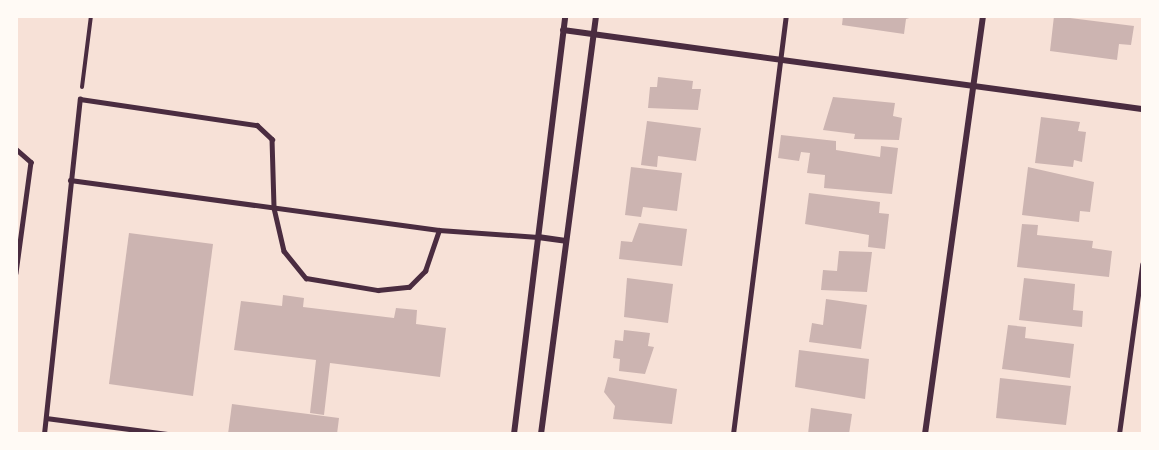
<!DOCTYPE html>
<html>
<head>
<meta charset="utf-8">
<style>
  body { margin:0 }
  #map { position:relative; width:1159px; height:450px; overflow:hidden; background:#f7e1d7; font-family:Signika,sans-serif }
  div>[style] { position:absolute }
  .building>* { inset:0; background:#ccb4b1 }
  .path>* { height:4px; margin:-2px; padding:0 2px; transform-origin:2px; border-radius:2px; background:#4a2c40 }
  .service>* { height:4.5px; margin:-2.25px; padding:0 2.25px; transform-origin:2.25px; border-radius:2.25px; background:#4a2c40 }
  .minor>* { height:6px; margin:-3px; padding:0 3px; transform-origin:3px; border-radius:3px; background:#4a2c40 }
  span { translate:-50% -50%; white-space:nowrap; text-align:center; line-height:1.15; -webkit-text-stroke:4.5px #fffaf5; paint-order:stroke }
  .frame { position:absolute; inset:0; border:18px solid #fffaf5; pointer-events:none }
</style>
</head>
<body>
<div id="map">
  <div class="building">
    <i style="clip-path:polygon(843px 16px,916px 16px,906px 19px,904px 34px,842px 25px)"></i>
    <i style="clip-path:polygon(1054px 16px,1134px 26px,1131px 45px,1119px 44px,1117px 60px,1050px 51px)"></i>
    <i style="clip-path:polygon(658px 77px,693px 81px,692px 89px,701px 89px,698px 110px,648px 108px,650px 87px,657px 87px)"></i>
    <i style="clip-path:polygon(833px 97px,895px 103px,893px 116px,902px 118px,899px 140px,854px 139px,855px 134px,823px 130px)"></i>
    <i style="clip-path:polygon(1041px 117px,1080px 122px,1078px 131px,1086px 132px,1082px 162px,1074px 160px,1073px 167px,1035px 163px)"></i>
    <i style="clip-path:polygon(647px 121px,701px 128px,696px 161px,658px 156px,657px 167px,641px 165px)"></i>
    <i style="clip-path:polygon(781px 135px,836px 141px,836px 150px,880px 157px,881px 146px,898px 148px,892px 194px,824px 188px,825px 175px,807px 173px,810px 153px,801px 152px,799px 161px,778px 158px)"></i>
    <i style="clip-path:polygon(631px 167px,682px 173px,677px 211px,643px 207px,641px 217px,625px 215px)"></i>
    <i style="clip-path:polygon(1028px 167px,1094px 182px,1090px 212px,1080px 211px,1079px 222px,1022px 215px)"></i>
    <i style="clip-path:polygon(809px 193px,880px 202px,879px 213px,889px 214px,885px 249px,868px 247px,869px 235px,805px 224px)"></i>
    <i style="clip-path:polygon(639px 223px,687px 229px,682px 266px,619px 259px,621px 241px,632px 242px)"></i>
    <i style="clip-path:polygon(1022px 224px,1038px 225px,1037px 235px,1093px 241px,1092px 248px,1112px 251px,1109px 277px,1017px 267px)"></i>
    <i style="clip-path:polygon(129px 233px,213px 244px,193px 396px,109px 384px)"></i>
    <i style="clip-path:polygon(839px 251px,872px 252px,867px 292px,821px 290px,823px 270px,837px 271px)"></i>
    <i style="clip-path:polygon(627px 278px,673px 284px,668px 323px,624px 317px)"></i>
    <i style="clip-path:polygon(1024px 278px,1075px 284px,1073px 310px,1083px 311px,1082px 327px,1019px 320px)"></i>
    <i style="clip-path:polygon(283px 295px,304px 298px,303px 307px,394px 318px,396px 308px,417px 310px,416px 324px,446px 328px,440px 377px,330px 363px,324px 415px,310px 413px,316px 360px,234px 350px,241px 301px,282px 306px)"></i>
    <i style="clip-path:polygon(826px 299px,867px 305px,861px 349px,809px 342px,812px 323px,823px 325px)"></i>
    <i style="clip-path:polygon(1008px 325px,1026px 327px,1025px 338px,1074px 344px,1070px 378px,1002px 369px)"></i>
    <i style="clip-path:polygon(624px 330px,650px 333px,648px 346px,654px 347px,645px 374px,619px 371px,620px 359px,613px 358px,615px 340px,623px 341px)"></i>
    <i style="clip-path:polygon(799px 350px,869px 359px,865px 399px,795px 387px)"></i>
    <i style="clip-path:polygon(608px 377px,677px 389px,672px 424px,613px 419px,615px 406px,604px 392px)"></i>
    <i style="clip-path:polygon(1000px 378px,1071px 386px,1066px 425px,996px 418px)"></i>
    <i style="clip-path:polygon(232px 404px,339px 418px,337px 434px,228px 434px)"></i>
    <i style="clip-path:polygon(811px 408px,852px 414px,849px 434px,808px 434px)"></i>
  </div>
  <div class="path">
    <i style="left:82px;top:87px;width:72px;rotate:-82.8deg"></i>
  </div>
  <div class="service">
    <i style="left:16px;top:149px;width:20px;rotate:41deg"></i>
    <i style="left:31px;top:162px;width:112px;rotate:97.7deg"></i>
    <i style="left:70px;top:180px;width:372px;rotate:7.7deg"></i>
    <i style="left:439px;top:230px;width:99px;rotate:4deg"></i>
    <i style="left:46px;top:418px;width:122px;rotate:7.5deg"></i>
    <i style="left:44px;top:434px;width:337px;rotate:-83.9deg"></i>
    <i style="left:80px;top:99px;width:179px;rotate:8.4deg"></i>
    <i style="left:257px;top:125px;width:21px;rotate:43deg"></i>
    <i style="left:272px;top:139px;width:69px;rotate:88.3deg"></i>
    <i style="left:274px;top:208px;width:44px;rotate:76.9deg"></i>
    <i style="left:284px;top:251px;width:35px;rotate:51deg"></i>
    <i style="left:306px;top:278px;width:73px;rotate:9.5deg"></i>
    <i style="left:378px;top:290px;width:31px;rotate:-6deg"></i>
    <i style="left:409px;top:287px;width:23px;rotate:-45deg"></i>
    <i style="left:425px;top:271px;width:43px;rotate:-71.1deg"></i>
    <i style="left:733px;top:434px;width:421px;rotate:-82.8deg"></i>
    <i style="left:1119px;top:434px;width:171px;rotate:-82.2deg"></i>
  </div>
  <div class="minor">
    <i style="left:563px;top:30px;width:584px;rotate:7.77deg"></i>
    <i style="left:538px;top:237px;width:28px;rotate:8deg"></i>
    <i style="left:514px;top:434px;width:421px;rotate:-83deg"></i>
    <i style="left:541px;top:434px;width:422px;rotate:-82.5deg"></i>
    <i style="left:925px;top:434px;width:422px;rotate:-82.1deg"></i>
  </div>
  <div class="frame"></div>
</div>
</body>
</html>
